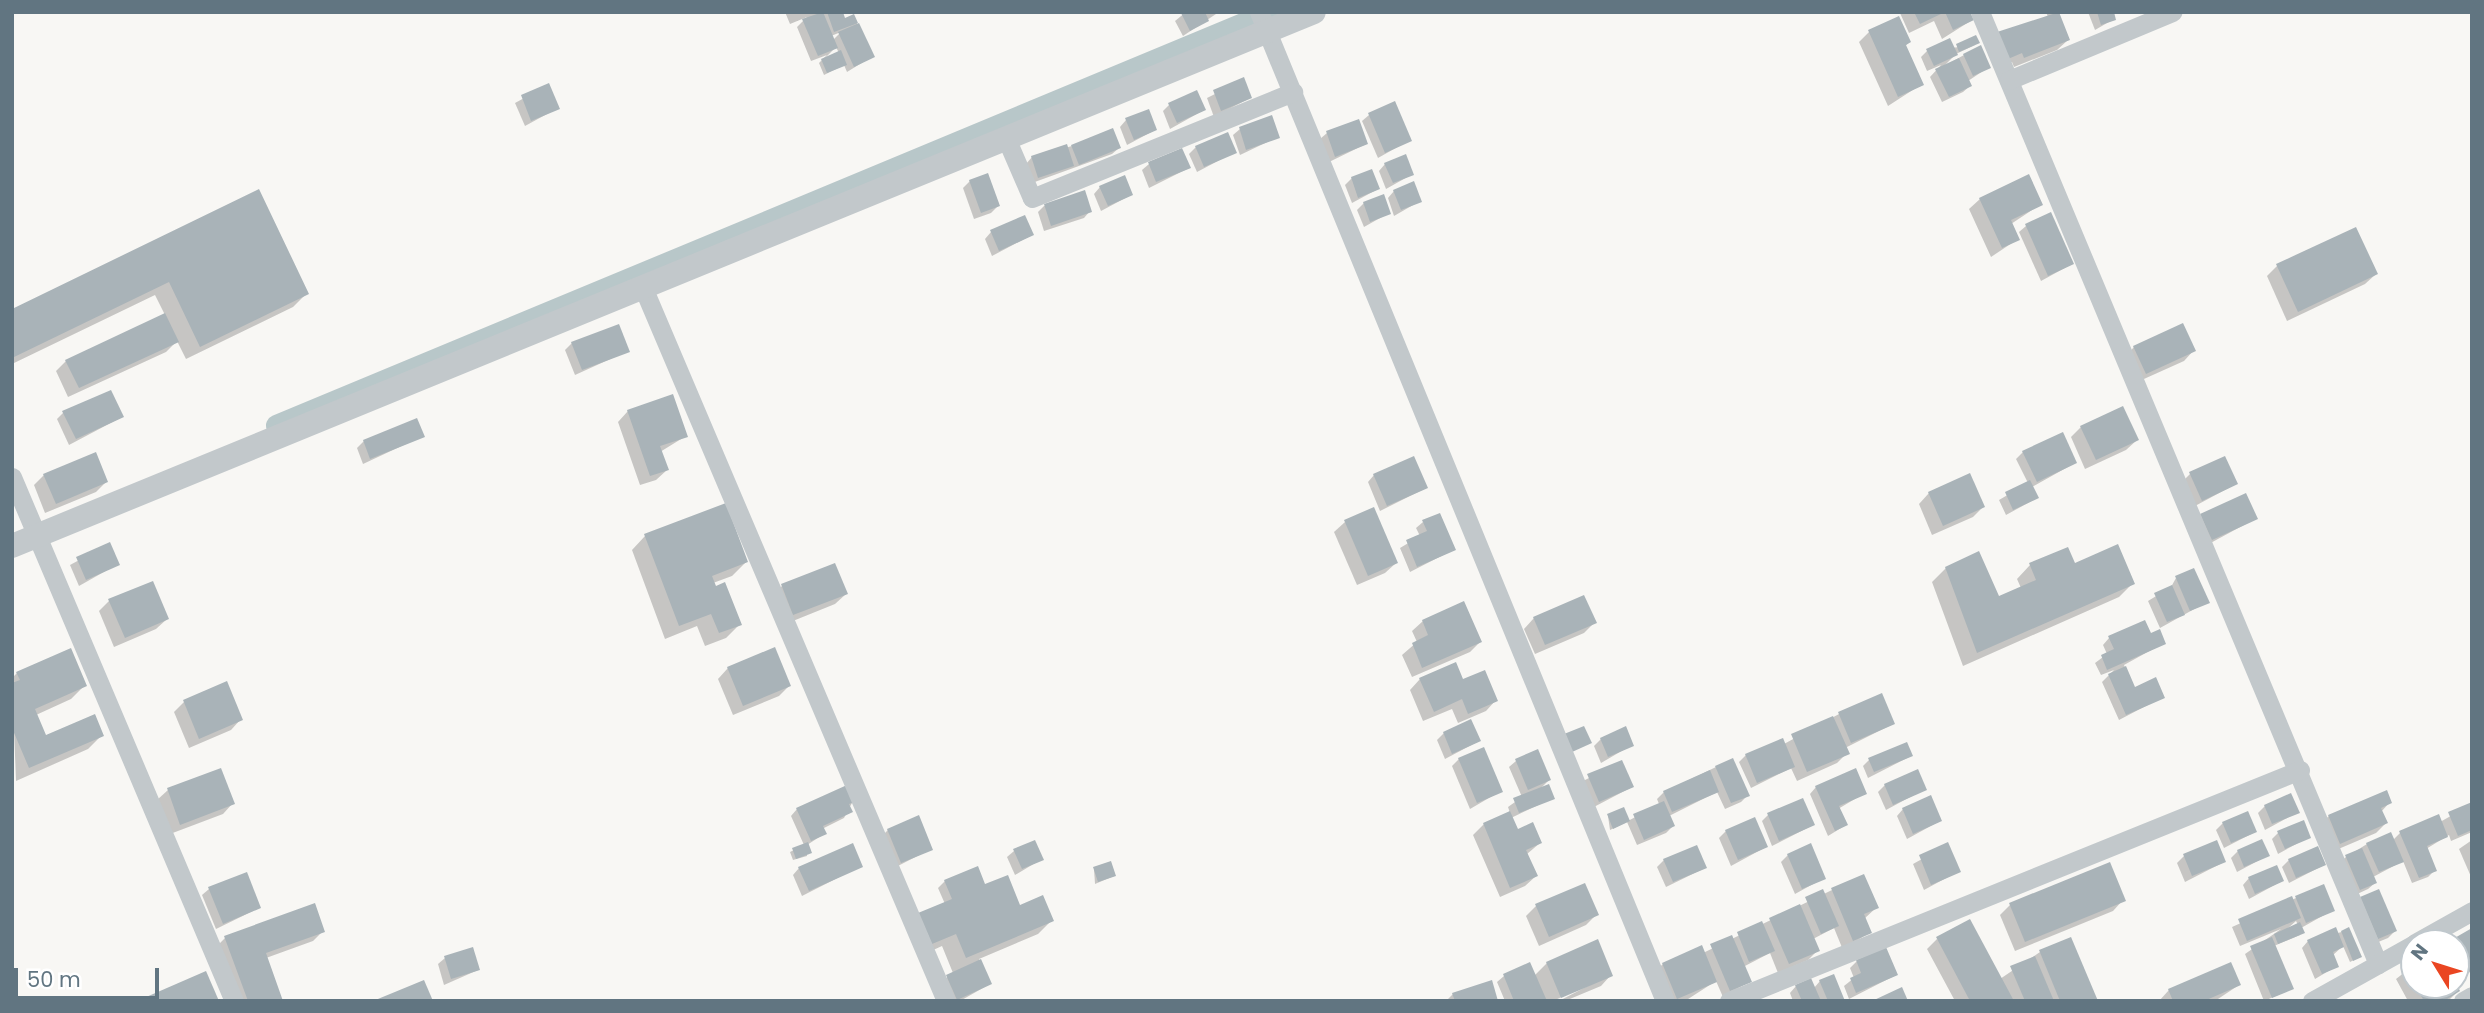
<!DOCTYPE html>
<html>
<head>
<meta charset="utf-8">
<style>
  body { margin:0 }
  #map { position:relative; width:2484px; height:1013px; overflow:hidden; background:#f8f7f4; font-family:Poppins,sans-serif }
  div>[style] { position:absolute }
  .shadow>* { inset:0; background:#0003 }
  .canal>* { height:21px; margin:-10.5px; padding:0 10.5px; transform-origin:10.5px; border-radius:10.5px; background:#b8c7c9 }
  .building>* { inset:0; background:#a9b3b8 }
  .minor>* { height:19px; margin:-9.5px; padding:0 9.5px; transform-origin:9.5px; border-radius:9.5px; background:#c2c8cb }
  .tertiary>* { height:24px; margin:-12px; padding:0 12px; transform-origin:12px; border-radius:12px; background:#c2c8cb }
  span { translate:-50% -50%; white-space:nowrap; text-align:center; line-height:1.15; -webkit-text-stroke:7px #fff; paint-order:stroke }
  .frame { position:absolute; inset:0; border:14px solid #617581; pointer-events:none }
  .north { position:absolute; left:2400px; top:929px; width:70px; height:70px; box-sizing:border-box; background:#fff; border:2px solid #c0c8cd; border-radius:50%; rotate:308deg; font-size:19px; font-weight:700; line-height:28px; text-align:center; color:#617581 }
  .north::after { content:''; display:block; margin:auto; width:24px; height:32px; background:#ea4622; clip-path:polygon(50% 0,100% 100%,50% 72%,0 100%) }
  .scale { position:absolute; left:14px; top:968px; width:145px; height:32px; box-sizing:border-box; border:4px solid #617581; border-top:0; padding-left:9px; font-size:21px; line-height:24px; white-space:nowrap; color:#617581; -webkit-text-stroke:5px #fff; paint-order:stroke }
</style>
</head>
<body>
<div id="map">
  <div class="shadow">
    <i style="clip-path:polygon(evenodd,785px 12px,841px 12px,844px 21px,854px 17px,873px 56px,847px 72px,844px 65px,824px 75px,819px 63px,827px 55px,811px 61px,797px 27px,807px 17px,790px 24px,785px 12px,841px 32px,833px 40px,831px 36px,841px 32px,785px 12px,836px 47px,839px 53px,824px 59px,836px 47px)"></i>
    <i style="clip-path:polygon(1186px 12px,1219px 12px,1183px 36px,1175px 21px)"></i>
    <i style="clip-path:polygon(1969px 12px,1972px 20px,1942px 39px,1934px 21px,1909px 33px,1900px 13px)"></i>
    <i style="clip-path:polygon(2046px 12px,2057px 12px,2068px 40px,2057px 50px,2014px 67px,2012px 62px,1997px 68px,2048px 17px)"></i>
    <i style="clip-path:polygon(2088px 12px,2112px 12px,2114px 19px,2095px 30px)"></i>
    <i style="clip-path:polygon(1869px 32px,1909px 42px,1905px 46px,1922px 84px,1888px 106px,1859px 42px)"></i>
    <i style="clip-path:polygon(1975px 45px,1956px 54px,1944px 66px,1964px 55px,1989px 67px,1968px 81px,1970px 86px,1963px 92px,1942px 102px,1930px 77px,1941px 65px,1927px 71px,1921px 57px,1927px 51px)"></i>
    <i style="clip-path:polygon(1243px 80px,1250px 98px,1214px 117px,1207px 98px)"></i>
    <i style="clip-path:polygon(548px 85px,558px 108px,525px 126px,515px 103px)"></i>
    <i style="clip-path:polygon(1169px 105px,1204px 110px,1170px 129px,1163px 111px)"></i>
    <i style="clip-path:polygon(1369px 115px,1410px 140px,1378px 158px,1362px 121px)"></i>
    <i style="clip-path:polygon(1126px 120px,1155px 130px,1127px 145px,1120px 127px)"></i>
    <i style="clip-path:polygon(1240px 129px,1278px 137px,1240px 155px,1233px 135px)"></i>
    <i style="clip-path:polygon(1327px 133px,1366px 144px,1329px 162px,1320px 139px)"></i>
    <i style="clip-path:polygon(1072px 146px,1119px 148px,1112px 154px,1032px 183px,1026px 164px,1032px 157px)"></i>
    <i style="clip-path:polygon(1196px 147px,1235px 152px,1197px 172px,1189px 154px)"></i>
    <i style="clip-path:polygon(1149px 164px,1189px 168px,1149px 188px,1142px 170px)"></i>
    <i style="clip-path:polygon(1385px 164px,1411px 175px,1386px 189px,1379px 171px)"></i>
    <i style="clip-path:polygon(1352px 178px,1378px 189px,1352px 203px,1345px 185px)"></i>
    <i style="clip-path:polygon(970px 181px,998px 206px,991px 213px,974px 219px,963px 188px)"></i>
    <i style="clip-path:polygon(1100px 187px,1131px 195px,1101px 211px,1094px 194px)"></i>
    <i style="clip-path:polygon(1394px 191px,1420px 201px,1394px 216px,1388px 198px)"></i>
    <i style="clip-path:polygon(258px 192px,307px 293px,293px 307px,186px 359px,177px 341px,166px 352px,68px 397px,56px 371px,66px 361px,165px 315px,155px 295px,12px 364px,12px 311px)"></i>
    <i style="clip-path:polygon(1084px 193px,1090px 211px,1084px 218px,1044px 231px,1038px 212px,1044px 206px)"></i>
    <i style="clip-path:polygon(1980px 199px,2041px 204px,2011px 224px,2018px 239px,1991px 257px,1969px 209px)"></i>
    <i style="clip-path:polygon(1364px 203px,1389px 213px,1364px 227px,1357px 210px)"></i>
    <i style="clip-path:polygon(2026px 226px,2072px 264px,2041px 281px,2019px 232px)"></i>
    <i style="clip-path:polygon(991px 232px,1032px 235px,992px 256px,985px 239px)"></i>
    <i style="clip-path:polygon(2277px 266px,2376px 274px,2365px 284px,2287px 321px,2267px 276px)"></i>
    <i style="clip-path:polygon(572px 343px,628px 351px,575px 375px,565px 350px)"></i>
    <i style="clip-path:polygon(2134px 347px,2194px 350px,2184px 361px,2135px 383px,2124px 358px)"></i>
    <i style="clip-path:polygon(628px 411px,686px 436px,660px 452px,667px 470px,656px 480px,640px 485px,618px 422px)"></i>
    <i style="clip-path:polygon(63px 413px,122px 417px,69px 445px,57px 419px)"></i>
    <i style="clip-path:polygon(2081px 427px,2137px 440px,2126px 450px,2085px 469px,2071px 437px)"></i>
    <i style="clip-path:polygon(423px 436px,363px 464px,357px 448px,364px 441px)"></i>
    <i style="clip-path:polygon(2023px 452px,2075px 463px,2032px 487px,2037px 498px,2006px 515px,1999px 500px,2028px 483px,2016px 459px)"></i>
    <i style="clip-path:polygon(2190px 474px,2236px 484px,2195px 506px,2184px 480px)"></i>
    <i style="clip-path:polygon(44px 475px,106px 482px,96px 492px,45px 513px,34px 485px)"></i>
    <i style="clip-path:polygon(1374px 475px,1426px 488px,1380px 511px,1368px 482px)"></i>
    <i style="clip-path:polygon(1929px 493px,1983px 507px,1973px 517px,1932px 535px,1919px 504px)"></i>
    <i style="clip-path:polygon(2201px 515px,2255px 519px,2205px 546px)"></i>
    <i style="clip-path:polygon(1345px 522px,1396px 563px,1385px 573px,1357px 585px,1334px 532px)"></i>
    <i style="clip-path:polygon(1423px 522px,1453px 550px,1410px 572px,1400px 548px,1420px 536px,1416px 528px)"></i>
    <i style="clip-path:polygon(645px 536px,746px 562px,732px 576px,713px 583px,740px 624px,726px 638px,705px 646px,697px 626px,665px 639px,632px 550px)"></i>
    <i style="clip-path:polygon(109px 544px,118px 564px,79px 586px,70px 565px)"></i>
    <i style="clip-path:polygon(2030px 565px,2074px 565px,2133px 583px,2119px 597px,1963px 666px,1932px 582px,1946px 568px,1998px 598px,2021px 588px,2017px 579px)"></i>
    <i style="clip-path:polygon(2176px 578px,2207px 602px,2160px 628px,2148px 601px,2171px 587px)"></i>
    <i style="clip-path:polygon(782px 586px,846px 594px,835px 604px,783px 625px,772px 596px)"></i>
    <i style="clip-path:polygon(109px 601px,167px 619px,156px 629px,114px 647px,99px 611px)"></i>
    <i style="clip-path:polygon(1534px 618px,1594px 623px,1584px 633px,1535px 654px,1524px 629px)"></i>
    <i style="clip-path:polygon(1423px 621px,1480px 642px,1470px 652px,1412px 677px,1402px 655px,1417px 642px,1412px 631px)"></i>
    <i style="clip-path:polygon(2150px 635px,2164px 643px,2124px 665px,2134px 689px,2163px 697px,2119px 720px,2102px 682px,2114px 670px,2101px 675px,2095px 663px,2107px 654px,2103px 645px,2109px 638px)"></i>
    <i style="clip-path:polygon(728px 668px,789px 686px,779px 696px,733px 715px,718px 679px)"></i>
    <i style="clip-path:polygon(17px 673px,85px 685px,71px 699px,36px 715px,45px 737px,102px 735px,88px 749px,16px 781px,12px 678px)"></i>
    <i style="clip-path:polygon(1420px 679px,1462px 681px,1496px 700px,1486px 711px,1458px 723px,1452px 709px,1423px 721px,1410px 690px)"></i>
    <i style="clip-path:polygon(184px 702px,241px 719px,231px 730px,189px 748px,174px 712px)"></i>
    <i style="clip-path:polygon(1839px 714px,1893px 724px,1845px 748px,1847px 753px,1837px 763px,1797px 781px,1791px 768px,1751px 788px,1739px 762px,1746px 755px,1784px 744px)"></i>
    <i style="clip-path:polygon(1444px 733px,1479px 741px,1445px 759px,1437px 740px)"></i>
    <i style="clip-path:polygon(1601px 739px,1632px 745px,1601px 763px,1594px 746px)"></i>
    <i style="clip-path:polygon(1911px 756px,1868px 778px,1863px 766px,1869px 760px)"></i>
    <i style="clip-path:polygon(1459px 759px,1501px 791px,1470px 809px,1452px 766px)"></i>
    <i style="clip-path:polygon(1516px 761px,1549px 780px,1539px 790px,1553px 798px,1511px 818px,1517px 831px,1540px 843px,1527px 854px,1536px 876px,1525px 886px,1500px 897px,1473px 835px,1484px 824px,1510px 813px,1508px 807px,1522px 797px,1509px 767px)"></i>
    <i style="clip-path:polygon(1621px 762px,1632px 787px,1592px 808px,1581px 782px)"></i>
    <i style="clip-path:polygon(1716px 767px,1748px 795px,1741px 802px,1725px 809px,1717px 792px,1669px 816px,1673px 826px,1666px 833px,1637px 845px,1627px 822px,1610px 830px,1608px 816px,1628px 821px,1659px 804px,1657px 799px,1664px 792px)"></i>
    <i style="clip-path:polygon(220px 770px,233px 803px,223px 814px,170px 834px,157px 800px,168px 790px)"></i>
    <i style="clip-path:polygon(1885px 785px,1925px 789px,1886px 810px,1878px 792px)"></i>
    <i style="clip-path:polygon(1816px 787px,1865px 793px,1838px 809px,1846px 825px,1828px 836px,1810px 794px)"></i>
    <i style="clip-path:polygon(853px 801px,844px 818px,822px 829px,824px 834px,807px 845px,807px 856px,793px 860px,790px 852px,804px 845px,791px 816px,797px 809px)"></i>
    <i style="clip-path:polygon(2390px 802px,2381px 812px,2386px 823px,2376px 833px,2329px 853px,2318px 826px,2329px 816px)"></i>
    <i style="clip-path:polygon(2472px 804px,2472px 832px,2451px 841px,2449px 835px,2426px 849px,2435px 870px,2428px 877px,2412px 883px,2403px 861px,2373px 877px,2375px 883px,2368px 889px,2353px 896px,2339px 863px,2346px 857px,2367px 844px,2393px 840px,2400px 833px,2440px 822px)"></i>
    <i style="clip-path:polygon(2265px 806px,2298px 812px,2265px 830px,2258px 813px)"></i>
    <i style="clip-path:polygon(1903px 809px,1940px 821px,1907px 839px,1897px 816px)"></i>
    <i style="clip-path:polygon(1768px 815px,1813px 825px,1772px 846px,1762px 821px)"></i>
    <i style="clip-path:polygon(2223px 823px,2255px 832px,2224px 848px,2216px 830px)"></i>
    <i style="clip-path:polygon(888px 830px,931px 849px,894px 868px,881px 837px)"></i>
    <i style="clip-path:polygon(1726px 831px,1766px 847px,1731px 866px,1719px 838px)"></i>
    <i style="clip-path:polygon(2278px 833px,2309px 837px,2278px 854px,2272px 839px)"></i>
    <i style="clip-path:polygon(2472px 840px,2472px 879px,2459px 849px)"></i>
    <i style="clip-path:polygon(1947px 845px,1959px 871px,1924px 890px,1913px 864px)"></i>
    <i style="clip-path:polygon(1014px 851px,1042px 859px,1015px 875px,1007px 857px)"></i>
    <i style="clip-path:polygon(2238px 851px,2267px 856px,2237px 872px,2231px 858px)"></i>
    <i style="clip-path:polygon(1788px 855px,1824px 878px,1795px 894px,1781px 862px)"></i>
    <i style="clip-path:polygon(2184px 856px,2224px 862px,2185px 882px,2177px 863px)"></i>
    <i style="clip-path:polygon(1664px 860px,1705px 868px,1666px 887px,1657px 867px)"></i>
    <i style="clip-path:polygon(2289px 860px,2324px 865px,2289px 883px,2282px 867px)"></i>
    <i style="clip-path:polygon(861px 866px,802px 896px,793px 875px,799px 868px)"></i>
    <i style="clip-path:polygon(1094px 869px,1114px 876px,1095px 884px)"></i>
    <i style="clip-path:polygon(2249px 878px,2282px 881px,2249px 899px,2243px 885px)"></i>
    <i style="clip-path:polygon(945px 881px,983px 884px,1019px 907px,1052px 920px,1038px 934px,979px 959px,990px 984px,960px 1001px,948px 1001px,940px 983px,953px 973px,942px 946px,918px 957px,945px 904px,938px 888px)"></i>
    <i style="clip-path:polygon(209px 889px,259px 908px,216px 929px,202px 895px)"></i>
    <i style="clip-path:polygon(1832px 890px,1877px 907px,1864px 919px,1870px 932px,1843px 950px,1834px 928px,1813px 939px,1818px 950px,1808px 960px,1778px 973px,1770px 953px,1743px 967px,1750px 981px,1723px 997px,1716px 981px,1685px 1001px,1664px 1001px,1652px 974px,1663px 964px,1703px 953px)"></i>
    <i style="clip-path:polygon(evenodd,2296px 898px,2333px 910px,2301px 928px,2300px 935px,2274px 946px,2292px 989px,2264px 1001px,2245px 954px,2281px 929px,2240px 946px,2232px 927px,2296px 898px,2296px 921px,2298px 925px,2286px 930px,2296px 921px)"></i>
    <i style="clip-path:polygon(2361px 898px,2395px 931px,2388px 938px,2371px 945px)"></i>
    <i style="clip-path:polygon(2123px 900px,2113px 911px,2015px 951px,2000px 915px,2010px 905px)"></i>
    <i style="clip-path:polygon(1536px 906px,1596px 915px,1586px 925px,1539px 946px,1526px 916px)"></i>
    <i style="clip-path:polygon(2349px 930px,2360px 957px,2350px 962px,2343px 946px,2333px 955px,2337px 966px,2315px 979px,2302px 948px,2308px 941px)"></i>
    <i style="clip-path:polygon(2472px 930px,2472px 971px,2456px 980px,2456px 943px,2450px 943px)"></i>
    <i style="clip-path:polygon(323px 931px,313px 941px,266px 958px,281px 1001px,234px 1001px,215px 948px,225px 938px)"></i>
    <i style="clip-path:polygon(1937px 939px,2000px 979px,2040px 952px,2096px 1001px,1955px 1001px,1927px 949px)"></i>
    <i style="clip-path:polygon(445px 958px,478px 970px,444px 985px,438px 964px)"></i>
    <i style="clip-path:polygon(1857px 961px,1896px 975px,1849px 999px,1844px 986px,1854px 978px,1850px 968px)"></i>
    <i style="clip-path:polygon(1547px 963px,1611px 975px,1601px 986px,1565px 1001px,1559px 1001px,1601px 979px,1553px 1001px,1505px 1001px,1497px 982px,1504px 976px,1534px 976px)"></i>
    <i style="clip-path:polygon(2414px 965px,2414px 985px,2455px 985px,2458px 991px,2448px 1001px,2408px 1001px,2396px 979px)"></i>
    <i style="clip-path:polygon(1820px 981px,1843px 1001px,1793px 1001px,1790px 993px,1796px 986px,1814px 988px)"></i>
    <i style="clip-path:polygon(2239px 985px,2215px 1001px,2159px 1001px,2169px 990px)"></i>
    <i style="clip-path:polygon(1453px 994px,1497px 1001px,1446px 1001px)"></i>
  </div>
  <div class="canal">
    <i style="left:276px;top:425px;width:1075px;rotate:-22.58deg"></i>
  </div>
  <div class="building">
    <i style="clip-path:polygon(823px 12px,838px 48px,818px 56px,802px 19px)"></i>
    <i style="clip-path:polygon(827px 12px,843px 12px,845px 18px,854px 14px,858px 23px,834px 32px)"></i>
    <i style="clip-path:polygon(1205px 12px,1209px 21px,1190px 31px,1181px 13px)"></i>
    <i style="clip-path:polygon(1914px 12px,1970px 12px,1974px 20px,1953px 30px,1945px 12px,1920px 24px)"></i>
    <i style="clip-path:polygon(2059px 12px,2070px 40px,2024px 58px,2022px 53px,2008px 59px,1997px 32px)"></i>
    <i style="clip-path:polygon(2097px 12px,2114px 12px,2116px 20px,2101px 25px)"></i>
    <i style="clip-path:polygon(1899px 16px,1911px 42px,1906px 45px,1924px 85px,1898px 97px,1868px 30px)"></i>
    <i style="clip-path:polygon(859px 23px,875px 57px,854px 67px,838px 32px)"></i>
    <i style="clip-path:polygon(1976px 35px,1980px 43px,1959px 52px,1956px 44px)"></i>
    <i style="clip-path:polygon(1950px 38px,1958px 55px,1934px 66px,1926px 49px)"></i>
    <i style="clip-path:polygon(1981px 45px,1991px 68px,1973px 76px,1963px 54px)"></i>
    <i style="clip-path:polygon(841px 50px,847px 65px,827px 73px,821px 59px)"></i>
    <i style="clip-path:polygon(1959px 58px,1972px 86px,1949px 97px,1935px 69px)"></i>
    <i style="clip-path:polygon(1244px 77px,1252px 98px,1221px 111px,1213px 90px)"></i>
    <i style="clip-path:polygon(549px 83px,560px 109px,531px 121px,521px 95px)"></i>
    <i style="clip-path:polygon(1197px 90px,1206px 110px,1177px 123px,1168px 103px)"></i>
    <i style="clip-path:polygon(1395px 101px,1412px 141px,1385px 153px,1368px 113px)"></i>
    <i style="clip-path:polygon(1149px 109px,1157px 130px,1134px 140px,1125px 118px)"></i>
    <i style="clip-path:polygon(1272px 115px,1280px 138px,1246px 150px,1239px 127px)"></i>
    <i style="clip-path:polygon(1359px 119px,1368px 144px,1335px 157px,1326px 131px)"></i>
    <i style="clip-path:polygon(1113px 128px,1121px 148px,1079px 165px,1071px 145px)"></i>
    <i style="clip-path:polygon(1228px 132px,1237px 153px,1204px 167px,1195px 146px)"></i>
    <i style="clip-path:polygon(1067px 144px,1074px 166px,1038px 178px,1031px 156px)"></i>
    <i style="clip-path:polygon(1182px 148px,1191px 168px,1156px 182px,1148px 162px)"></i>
    <i style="clip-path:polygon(1406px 154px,1414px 175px,1393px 183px,1384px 163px)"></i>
    <i style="clip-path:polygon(1372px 169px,1380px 189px,1358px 198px,1351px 177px)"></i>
    <i style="clip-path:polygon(988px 173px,1000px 206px,981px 213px,969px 180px)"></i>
    <i style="clip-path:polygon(2029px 174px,2043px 205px,2011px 220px,2020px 240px,2002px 248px,1979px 198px)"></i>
    <i style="clip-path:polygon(1125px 175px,1133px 195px,1108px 206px,1099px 186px)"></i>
    <i style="clip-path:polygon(1414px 181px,1422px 202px,1401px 210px,1393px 190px)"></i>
    <i style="clip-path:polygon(259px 189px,309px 294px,200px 347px,169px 282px,12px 358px,12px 309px)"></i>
    <i style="clip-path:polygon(1085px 190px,1092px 212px,1051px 226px,1044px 204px)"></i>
    <i style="clip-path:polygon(1384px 194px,1391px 214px,1370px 222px,1363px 202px)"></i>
    <i style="clip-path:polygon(2051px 212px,2074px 264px,2048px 276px,2025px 224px)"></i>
    <i style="clip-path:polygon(1025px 215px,1034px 235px,999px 251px,990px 230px)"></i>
    <i style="clip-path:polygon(2356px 227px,2378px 274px,2298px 312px,2276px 264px)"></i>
    <i style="clip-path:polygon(165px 313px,179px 342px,79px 388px,65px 360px)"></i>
    <i style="clip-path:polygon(2183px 323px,2196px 351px,2146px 374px,2133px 346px)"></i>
    <i style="clip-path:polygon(619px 324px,630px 352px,582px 370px,571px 342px)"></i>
    <i style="clip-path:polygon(111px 390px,124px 417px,76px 439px,62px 411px)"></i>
    <i style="clip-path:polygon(673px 394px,688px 437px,660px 446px,669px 470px,650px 476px,627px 410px)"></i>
    <i style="clip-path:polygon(2123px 406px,2139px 440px,2096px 460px,2080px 426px)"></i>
    <i style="clip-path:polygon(417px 418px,425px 437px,370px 459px,363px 440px)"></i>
    <i style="clip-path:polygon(2063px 432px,2077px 463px,2037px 482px,2022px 451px)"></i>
    <i style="clip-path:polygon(96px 452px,108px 482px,56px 504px,43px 474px)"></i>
    <i style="clip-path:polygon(1414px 456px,1428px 488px,1387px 506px,1373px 474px)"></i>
    <i style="clip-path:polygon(2225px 456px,2238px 484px,2202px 501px,2189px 472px)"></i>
    <i style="clip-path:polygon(1970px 473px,1985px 507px,1943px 526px,1928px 492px)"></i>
    <i style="clip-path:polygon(2030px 480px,2039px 498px,2013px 510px,2005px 492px)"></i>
    <i style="clip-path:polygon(2246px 493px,2258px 519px,2212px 540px,2200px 514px)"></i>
    <i style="clip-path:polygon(726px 503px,748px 562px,712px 576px,716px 586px,725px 582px,742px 625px,719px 633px,711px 614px,679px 626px,644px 534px)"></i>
    <i style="clip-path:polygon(1374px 507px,1398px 563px,1368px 576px,1344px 520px)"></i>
    <i style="clip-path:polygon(1440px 513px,1456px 550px,1417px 567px,1406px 540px,1427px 531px,1422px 520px)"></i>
    <i style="clip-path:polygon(110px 542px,120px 565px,86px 580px,76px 557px)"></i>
    <i style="clip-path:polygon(2118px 544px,2135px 584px,1977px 653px,1945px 567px,1979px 551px,1999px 596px,2036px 580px,2029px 563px,2068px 547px,2075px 563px)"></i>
    <i style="clip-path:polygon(835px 563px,848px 594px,793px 615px,781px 584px)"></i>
    <i style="clip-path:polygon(2194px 568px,2210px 603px,2190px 611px,2175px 576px)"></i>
    <i style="clip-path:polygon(153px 581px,169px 619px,125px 638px,108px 599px)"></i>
    <i style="clip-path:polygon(2172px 585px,2185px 615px,2167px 622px,2154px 593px)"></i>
    <i style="clip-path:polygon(1584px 595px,1597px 623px,1545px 645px,1533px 617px)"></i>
    <i style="clip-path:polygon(1464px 601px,1482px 642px,1422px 668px,1412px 643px,1428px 635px,1422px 620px)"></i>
    <i style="clip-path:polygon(2145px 620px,2151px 633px,2160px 629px,2166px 644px,2107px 670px,2101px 655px,2114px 649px,2108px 636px)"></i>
    <i style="clip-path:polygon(775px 647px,791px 686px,743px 706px,727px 667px)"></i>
    <i style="clip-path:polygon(71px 648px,87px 686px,35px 709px,46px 735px,95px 714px,104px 736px,29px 768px,12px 728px,12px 683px,20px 680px,16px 672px)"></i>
    <i style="clip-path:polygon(1456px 662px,1463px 679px,1485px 670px,1498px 701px,1468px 714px,1462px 699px,1434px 712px,1419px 678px)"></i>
    <i style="clip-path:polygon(2126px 666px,2135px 687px,2156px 677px,2165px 698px,2126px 715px,2108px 674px)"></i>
    <i style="clip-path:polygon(227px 681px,243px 720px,199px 739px,183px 700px)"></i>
    <i style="clip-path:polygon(1882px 693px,1895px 724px,1851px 743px,1838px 712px)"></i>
    <i style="clip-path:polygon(1833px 716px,1850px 754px,1807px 772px,1791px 734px)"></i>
    <i style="clip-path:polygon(1471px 719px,1481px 741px,1452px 754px,1443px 732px)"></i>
    <i style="clip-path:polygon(1584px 726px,1592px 743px,1572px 752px,1564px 734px)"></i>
    <i style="clip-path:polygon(1626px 726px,1634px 746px,1608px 757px,1600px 738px)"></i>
    <i style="clip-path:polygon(1783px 738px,1795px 767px,1757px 783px,1745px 754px)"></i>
    <i style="clip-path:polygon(1907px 742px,1913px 756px,1874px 772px,1868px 758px)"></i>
    <i style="clip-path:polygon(1484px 747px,1503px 792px,1477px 803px,1458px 758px)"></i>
    <i style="clip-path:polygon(1538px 749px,1551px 780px,1528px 790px,1515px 759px)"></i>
    <i style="clip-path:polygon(1733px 758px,1750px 796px,1731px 803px,1715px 766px)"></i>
    <i style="clip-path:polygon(1622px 760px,1634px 787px,1599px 802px,1587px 774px)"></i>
    <i style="clip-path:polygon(221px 768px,235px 804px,180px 825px,167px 788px)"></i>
    <i style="clip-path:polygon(1856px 768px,1867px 794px,1839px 806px,1848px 825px,1835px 831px,1815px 786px)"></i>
    <i style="clip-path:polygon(1918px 769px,1927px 790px,1893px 805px,1884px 784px)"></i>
    <i style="clip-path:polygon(1710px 770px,1719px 792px,1672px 812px,1663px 791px)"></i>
    <i style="clip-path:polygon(1549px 784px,1555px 799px,1519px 813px,1513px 798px)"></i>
    <i style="clip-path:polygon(847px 785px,855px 802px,849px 804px,853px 812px,823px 826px,827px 834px,811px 841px,796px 808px)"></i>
    <i style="clip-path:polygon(2387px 790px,2392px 803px,2381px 808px,2388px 823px,2340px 844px,2328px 815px)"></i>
    <i style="clip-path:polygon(2291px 793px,2300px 813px,2272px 824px,2264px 805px)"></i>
    <i style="clip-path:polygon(1931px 795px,1942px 821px,1913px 834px,1902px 808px)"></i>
    <i style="clip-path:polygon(1803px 798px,1815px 825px,1779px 841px,1767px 813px)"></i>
    <i style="clip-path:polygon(1664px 801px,1675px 826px,1644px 840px,1633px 814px)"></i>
    <i style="clip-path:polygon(2472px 802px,2472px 830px,2458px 836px,2448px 812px)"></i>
    <i style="clip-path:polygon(1624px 807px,1630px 821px,1613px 829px,1607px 814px)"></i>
    <i style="clip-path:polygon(1510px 811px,1518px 829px,1533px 822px,1542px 843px,1526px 850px,1538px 876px,1510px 888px,1483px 823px)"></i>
    <i style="clip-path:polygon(2248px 811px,2257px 832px,2231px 843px,2222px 822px)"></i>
    <i style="clip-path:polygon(2439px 814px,2448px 837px,2427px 846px,2437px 871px,2419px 878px,2399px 831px)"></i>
    <i style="clip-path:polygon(919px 815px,933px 850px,901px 863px,887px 829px)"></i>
    <i style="clip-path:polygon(1755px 817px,1768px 847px,1738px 860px,1725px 830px)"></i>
    <i style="clip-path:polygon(2304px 820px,2311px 838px,2285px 849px,2277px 831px)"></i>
    <i style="clip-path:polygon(2391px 832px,2404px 862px,2379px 872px,2366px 843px)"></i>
    <i style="clip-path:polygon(2262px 839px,2270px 856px,2244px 867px,2237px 850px)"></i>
    <i style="clip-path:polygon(1035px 840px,1044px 860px,1022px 869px,1013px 849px)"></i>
    <i style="clip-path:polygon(2217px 840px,2226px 862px,2192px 876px,2183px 854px)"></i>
    <i style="clip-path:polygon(808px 842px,812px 853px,796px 859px,792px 848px)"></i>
    <i style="clip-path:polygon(1948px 842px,1961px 872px,1931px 885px,1919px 855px)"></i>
    <i style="clip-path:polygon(853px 843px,863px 867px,809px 891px,798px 867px)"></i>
    <i style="clip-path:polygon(1811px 843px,1826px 879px,1802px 889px,1787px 854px)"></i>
    <i style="clip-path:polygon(1697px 845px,1707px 868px,1673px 882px,1663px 859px)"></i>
    <i style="clip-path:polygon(2318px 846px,2326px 865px,2296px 878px,2288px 859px)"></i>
    <i style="clip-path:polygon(2362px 848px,2377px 883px,2360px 890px,2345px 855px)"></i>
    <i style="clip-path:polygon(1111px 861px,1116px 876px,1098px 882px,1093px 867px)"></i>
    <i style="clip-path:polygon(2110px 862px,2126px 901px,2025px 942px,2009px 903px)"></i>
    <i style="clip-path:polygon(2277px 865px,2284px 881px,2255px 894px,2248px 877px)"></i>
    <i style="clip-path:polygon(978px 866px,985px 884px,1008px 875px,1020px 905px,1043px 895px,1054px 921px,966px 958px,956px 934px,932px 944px,918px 913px,952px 899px,944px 880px)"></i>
    <i style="clip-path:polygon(247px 872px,261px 908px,223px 924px,208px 887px)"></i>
    <i style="clip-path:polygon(1864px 874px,1879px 908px,1864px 914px,1872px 933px,1853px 941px,1831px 888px)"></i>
    <i style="clip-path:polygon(1585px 883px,1599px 915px,1549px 937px,1535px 904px)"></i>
    <i style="clip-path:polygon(2324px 884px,2335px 911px,2306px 923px,2295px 896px)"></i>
    <i style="clip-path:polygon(1823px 889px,1839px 926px,1821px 934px,1805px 897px)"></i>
    <i style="clip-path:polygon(2379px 889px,2397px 931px,2378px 939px,2360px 897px)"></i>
    <i style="clip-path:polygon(2292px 896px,2301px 918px,2247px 941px,2238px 919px)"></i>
    <i style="clip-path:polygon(315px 903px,325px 932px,266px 953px,283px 1001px,248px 1001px,224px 936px)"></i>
    <i style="clip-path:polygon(1800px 904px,1820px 951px,1789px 964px,1769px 918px)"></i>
    <i style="clip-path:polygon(1970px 919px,2014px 1001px,1970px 1001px,1936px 937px)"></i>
    <i style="clip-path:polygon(1762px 921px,1775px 951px,1749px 962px,1737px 932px)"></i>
    <i style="clip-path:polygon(2300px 922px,2305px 933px,2278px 944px,2274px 934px)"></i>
    <i style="clip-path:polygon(2336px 927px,2344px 947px,2333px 952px,2339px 967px,2322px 974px,2307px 940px)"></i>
    <i style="clip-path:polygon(2349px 927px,2362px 957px,2353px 961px,2341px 931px)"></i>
    <i style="clip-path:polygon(2472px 928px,2472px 970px,2458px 978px,2456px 943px,2446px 943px)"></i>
    <i style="clip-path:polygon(1732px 935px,1752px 982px,1730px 991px,1710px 944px)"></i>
    <i style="clip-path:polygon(2071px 937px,2098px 1001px,2060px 1001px,2039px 950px)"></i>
    <i style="clip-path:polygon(2272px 937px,2294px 989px,2272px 998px,2250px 946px)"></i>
    <i style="clip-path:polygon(1598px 939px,1613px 976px,1561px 998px,1546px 962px)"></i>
    <i style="clip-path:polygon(1702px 945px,1717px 982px,1677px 999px,1662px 963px)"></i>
    <i style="clip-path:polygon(473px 947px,480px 970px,451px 979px,444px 956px)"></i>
    <i style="clip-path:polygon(1886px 947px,1898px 975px,1856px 993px,1850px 978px,1861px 973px,1856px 960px)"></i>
    <i style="clip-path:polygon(2035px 956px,2054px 1001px,2025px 1001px,2010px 966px)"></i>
    <i style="clip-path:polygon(981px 959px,992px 984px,957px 1000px,946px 975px)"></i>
    <i style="clip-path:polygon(1530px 962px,1547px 1001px,1514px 1001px,1503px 974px)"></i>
    <i style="clip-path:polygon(2231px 962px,2241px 985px,2204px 1001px,2173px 1001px,2168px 989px)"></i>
    <i style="clip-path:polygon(2414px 963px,2414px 984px,2405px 968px)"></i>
    <i style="clip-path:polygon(206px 971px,219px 1001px,137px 1001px)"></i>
    <i style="clip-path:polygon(1834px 974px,1845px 1001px,1828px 1001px,1819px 980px)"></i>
    <i style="clip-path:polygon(1811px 978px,1821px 1001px,1802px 1001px,1795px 985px)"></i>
    <i style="clip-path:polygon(424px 980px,433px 1001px,373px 1001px)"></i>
    <i style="clip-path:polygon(1492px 980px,1498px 1001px,1455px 1001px,1452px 993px)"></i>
    <i style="clip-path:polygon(2415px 985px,2457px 985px,2460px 991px,2444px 1001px,2424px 1001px)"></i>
    <i style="clip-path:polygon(1902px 987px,1908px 1001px,1872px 1001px)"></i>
  </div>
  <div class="minor">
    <i style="left:1259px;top:12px;width:1069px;rotate:67.68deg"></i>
    <i style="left:1980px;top:12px;width:1032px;rotate:67.31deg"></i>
    <i style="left:2009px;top:80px;width:177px;rotate:-22.6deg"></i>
    <i style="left:1006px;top:138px;width:65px;rotate:66.6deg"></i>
    <i style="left:1032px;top:198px;width:282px;rotate:-22.1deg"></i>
    <i style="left:642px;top:285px;width:778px;rotate:66.99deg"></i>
    <i style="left:12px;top:477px;width:569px;rotate:67.04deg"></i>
    <i style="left:2415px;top:943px;width:65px;rotate:-29.3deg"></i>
    <i style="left:1729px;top:1001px;width:616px;rotate:-22.03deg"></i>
    <i style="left:2312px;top:1001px;width:117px;rotate:-29.2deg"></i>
    <i style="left:2463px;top:1001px;width:10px;rotate:-29deg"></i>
  </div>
  <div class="tertiary">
    <i style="left:12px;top:546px;width:1407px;rotate:-22.3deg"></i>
  </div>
  <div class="frame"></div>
  <div class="north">N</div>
  <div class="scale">50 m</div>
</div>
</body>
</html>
